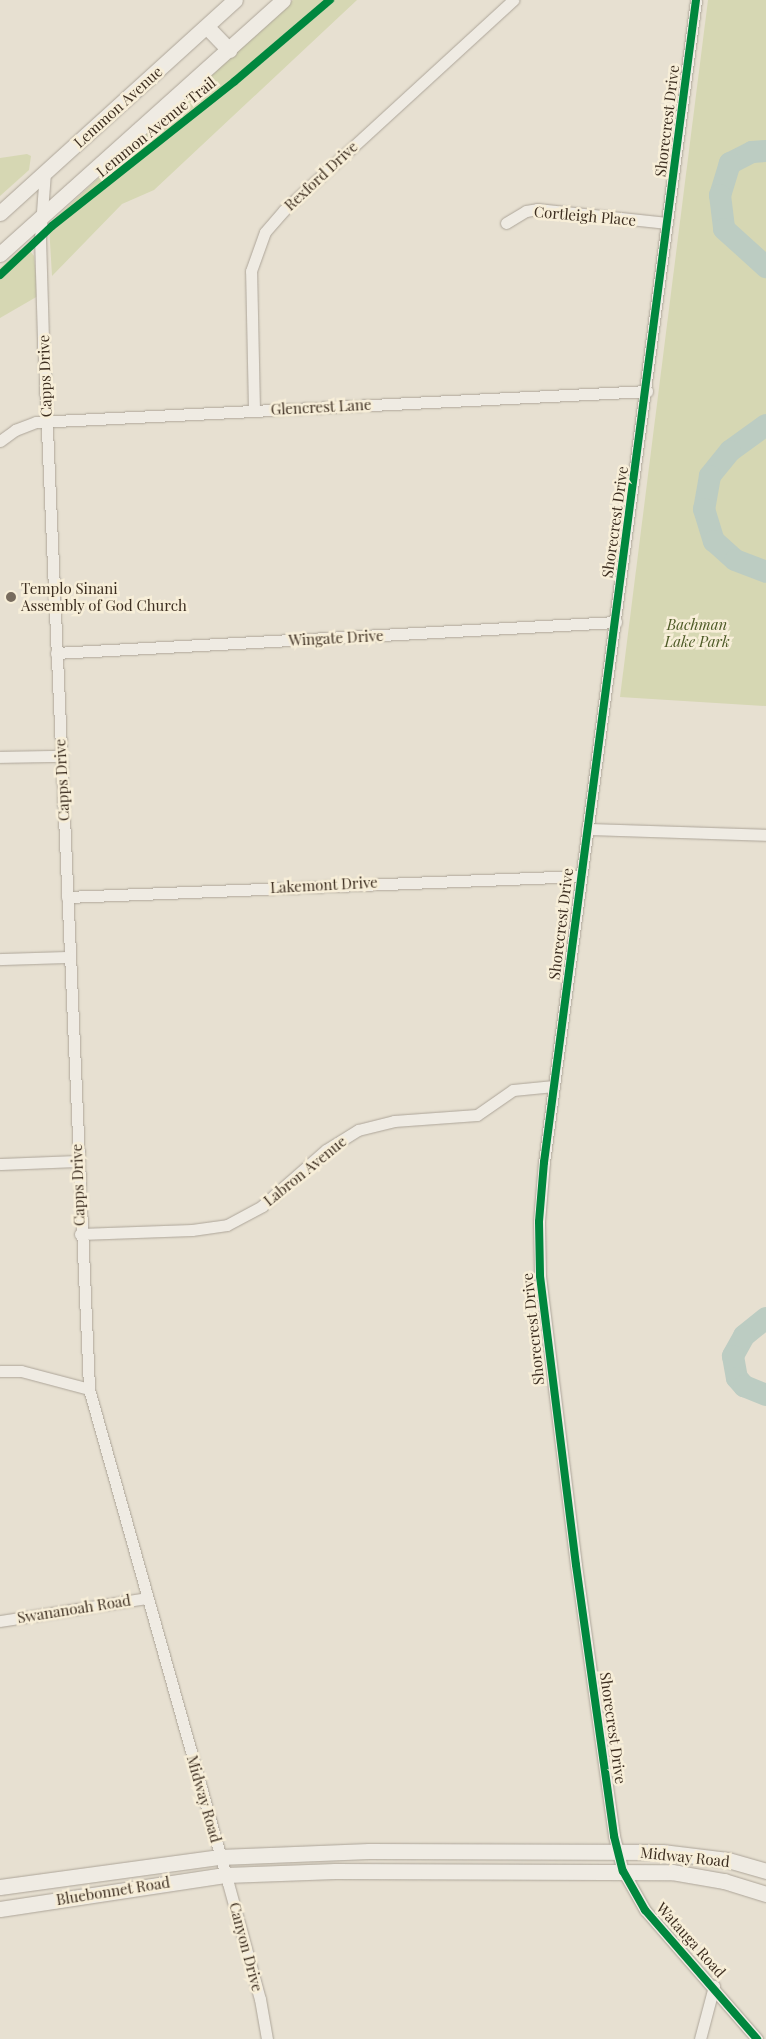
<!DOCTYPE html>
<html>
<head>
<meta charset="utf-8">
<style>
  body { margin:0 }
  #map { position:relative; width:766px; height:2039px; overflow:hidden; background:#e7e0d1; font-family:"Playfair Display",serif }
  div>[style] { position:absolute }
  .green>* { inset:0; background:#d6d7b3 }
  .river>* { height:22px; margin:-11px; padding:0 11px; transform-origin:11px; border-radius:11px; background:#bcccc2 }
  .roads { filter:drop-shadow(0 0 1px #ada599) drop-shadow(0 0 1px #ada599) }
  .minor>* { height:11px; margin:-5.5px; padding:0 5.5px; transform-origin:5.5px; border-radius:5.5px; background:#efebe3 }
  .secondary>* { height:15px; margin:-7.5px; padding:0 7.5px; transform-origin:7.5px; border-radius:7.5px; background:#efebe3 }
  .cycleway>* { height:8px; margin:-4px; padding:0 4px; transform-origin:4px; border-radius:4px; background:#00873e }
  .dots>* { width:14px; height:14px; translate:-50% -50%; box-sizing:border-box; border:2px solid #f7eed8; border-radius:50% }
  span { translate:-50% -50%; white-space:nowrap; text-align:center; line-height:1.15; -webkit-text-stroke:5px #f7eed8; paint-order:stroke }
  .street-label { font-size:15px; color:#3d2e20 }
  .poi-label { font-size:15px; color:#3d2e20 }
  .left { translate:0 -50%; text-align:left }
  .park-label { font-size:15px; color:#4d5a26; font-style:italic }
</style>
</head>
<body>
<div id="map">
  <div class="green">
    <i style="clip-path:polygon(293px 0,357px 0,154px 190px,122px 204px,52px 276px,49px 225px,54px 219px)"></i>
    <i style="clip-path:polygon(708px 0,766px 0,766px 706px,620px 697px)"></i>
    <i style="clip-path:polygon(27px 154px,31px 156px,29px 170px,0 196px,0 158px)"></i>
    <i style="clip-path:polygon(20px 250px,30px 251px,34px 256px,38px 296px,0 318px,0 268px)"></i>
  </div>
  <div class="river">
    <i style="left:766px;top:151px;width:14px;rotate:176deg"></i>
    <i style="left:752px;top:152px;width:25px;rotate:153deg"></i>
    <i style="left:730px;top:163px;width:34px;rotate:107deg"></i>
    <i style="left:720px;top:195px;width:34px;rotate:83deg"></i>
    <i style="left:724px;top:229px;width:57px;rotate:42.1deg"></i>
    <i style="left:766px;top:425px;width:44px;rotate:144.2deg"></i>
    <i style="left:730px;top:451px;width:32px;rotate:129deg"></i>
    <i style="left:710px;top:476px;width:34px;rotate:100deg"></i>
    <i style="left:704px;top:509px;width:34px;rotate:73deg"></i>
    <i style="left:714px;top:541px;width:28px;rotate:42deg"></i>
    <i style="left:735px;top:560px;width:33px;rotate:21deg"></i>
    <i style="left:766px;top:1318px;width:28px;rotate:141deg"></i>
    <i style="left:744px;top:1336px;width:23px;rotate:119deg"></i>
    <i style="left:733px;top:1356px;width:22px;rotate:80deg"></i>
    <i style="left:737px;top:1378px;width:11px;rotate:49deg"></i>
    <i style="left:744px;top:1386px;width:24px;rotate:22deg"></i>
  </div>
  <div class="roads">
    <div class="minor">
      <i style="left:696px;top:0;width:1172px;rotate:97.45deg"></i>
      <i style="left:544px;top:1162px;width:60px;rotate:94.8deg"></i>
      <i style="left:539px;top:1222px;width:54px;rotate:88.9deg"></i>
      <i style="left:540px;top:1276px;width:291px;rotate:82.9deg"></i>
      <i style="left:576px;top:1565px;width:274px;rotate:82deg"></i>
      <i style="left:614px;top:1836px;width:36px;rotate:76deg"></i>
      <i style="left:623px;top:1871px;width:45px;rotate:60.6deg"></i>
      <i style="left:645px;top:1910px;width:171px;rotate:49deg"></i>
      <i style="left:45px;top:172px;width:66px;rotate:94.3deg"></i>
      <i style="left:40px;top:238px;width:100px;rotate:88.3deg"></i>
      <i style="left:43px;top:338px;width:1052px;rotate:87.49deg"></i>
      <i style="left:89px;top:1389px;width:513px;rotate:74.28deg"></i>
      <i style="left:228px;top:1883px;width:120px;rotate:74.6deg"></i>
      <i style="left:260px;top:1999px;width:41px;rotate:80.1deg"></i>
      <i style="left:506px;top:223px;width:23px;rotate:-31deg"></i>
      <i style="left:526px;top:211px;width:11px;rotate:-10deg"></i>
      <i style="left:537px;top:209px;width:131px;rotate:6.1deg"></i>
      <i style="left:254px;top:410px;width:139px;rotate:-91.2deg"></i>
      <i style="left:251px;top:271px;width:41px;rotate:-70.3deg"></i>
      <i style="left:265px;top:232px;width:29px;rotate:-49deg"></i>
      <i style="left:284px;top:210px;width:311px;rotate:-42.5deg"></i>
      <i style="left:0;top:441px;width:19px;rotate:-36deg"></i>
      <i style="left:15px;top:430px;width:22px;rotate:-21deg"></i>
      <i style="left:36px;top:422px;width:612px;rotate:-2.9deg"></i>
      <i style="left:56px;top:653px;width:561px;rotate:-3.17deg"></i>
      <i style="left:0;top:757px;width:60px;rotate:-1deg"></i>
      <i style="left:587px;top:829px;width:179px;rotate:1.9deg"></i>
      <i style="left:67px;top:897px;width:514px;rotate:-2.34deg"></i>
      <i style="left:0;top:959px;width:69px;rotate:-1.7deg"></i>
      <i style="left:0;top:1164px;width:78px;rotate:-2.2deg"></i>
      <i style="left:80px;top:1234px;width:112px;rotate:-2deg"></i>
      <i style="left:192px;top:1230px;width:35px;rotate:-8deg"></i>
      <i style="left:227px;top:1225px;width:40px;rotate:-28deg"></i>
      <i style="left:262px;top:1206px;width:85px;rotate:-41.2deg"></i>
      <i style="left:326px;top:1150px;width:38px;rotate:-32deg"></i>
      <i style="left:358px;top:1130px;width:37px;rotate:-14deg"></i>
      <i style="left:394px;top:1121px;width:83px;rotate:-4.1deg"></i>
      <i style="left:477px;top:1115px;width:44px;rotate:-34.8deg"></i>
      <i style="left:513px;top:1090px;width:41px;rotate:-5.6deg"></i>
      <i style="left:0;top:1371px;width:21px"></i>
      <i style="left:21px;top:1371px;width:70px;rotate:14.8deg"></i>
      <i style="left:0;top:1621px;width:149px;rotate:-8.9deg"></i>
      <i style="left:700px;top:2039px;width:55px;rotate:-75.2deg"></i>
    </div>
    <div class="secondary">
      <i style="left:207px;top:27px;width:32px;rotate:46deg"></i>
      <i style="left:0;top:213px;width:317px;rotate:-42.2deg"></i>
      <i style="left:0;top:254px;width:380px;rotate:-41.9deg"></i>
      <i style="left:0;top:1887px;width:222px;rotate:-7.8deg"></i>
      <i style="left:220px;top:1857px;width:149px;rotate:-2.3deg"></i>
      <i style="left:369px;top:1851px;width:293px;rotate:0.2deg"></i>
      <i style="left:662px;top:1852px;width:66px;rotate:6.9deg"></i>
      <i style="left:728px;top:1860px;width:40px;rotate:16deg"></i>
      <i style="left:0;top:1909px;width:229px;rotate:-8.6deg"></i>
      <i style="left:226px;top:1875px;width:109px;rotate:-2.1deg"></i>
      <i style="left:335px;top:1871px;width:337px;rotate:0.2deg"></i>
      <i style="left:672px;top:1872px;width:53px;rotate:9.8deg"></i>
      <i style="left:724px;top:1881px;width:44px;rotate:17.2deg"></i>
    </div>
  </div>
  <div class="cycleway">
    <i style="left:696px;top:0;width:1172px;rotate:97.45deg"></i>
    <i style="left:544px;top:1162px;width:60px;rotate:94.8deg"></i>
    <i style="left:539px;top:1222px;width:54px;rotate:88.9deg"></i>
    <i style="left:540px;top:1276px;width:291px;rotate:82.9deg"></i>
    <i style="left:576px;top:1565px;width:274px;rotate:82deg"></i>
    <i style="left:614px;top:1836px;width:36px;rotate:76deg"></i>
    <i style="left:623px;top:1871px;width:45px;rotate:60.6deg"></i>
    <i style="left:645px;top:1910px;width:171px;rotate:49deg"></i>
    <i style="left:0;top:275px;width:71px;rotate:-43.3deg"></i>
    <i style="left:52px;top:226px;width:233px;rotate:-38.4deg"></i>
    <i style="left:235px;top:81px;width:125px;rotate:-40.5deg"></i>
  </div>
  <div class="dots">
    <i style="left:11px;top:597px;background:#786c5e"></i>
  </div>
  <div class="street-label">
    <span style="left:118px;top:107px;rotate:-42deg">Lemmon Avenue</span>
    <span style="left:667px;top:121px;rotate:-83deg">Shorecrest Drive</span>
    <span style="left:156px;top:127px;rotate:-39deg">Lemmon Avenue Trail</span>
    <span style="left:321px;top:176px;rotate:-43deg">Rexford Drive</span>
    <span style="left:585px;top:216px;rotate:5deg">Cortleigh Place</span>
    <span style="left:45px;top:376px;rotate:-92deg">Capps Drive</span>
    <span style="left:321px;top:407px;rotate:-3deg">Glencrest Lane</span>
    <span style="left:615px;top:522px;rotate:-82deg">Shorecrest Drive</span>
    <span style="left:336px;top:638px;rotate:-3deg">Wingate Drive</span>
    <span style="left:62px;top:780px;rotate:-93deg">Capps Drive</span>
    <span style="left:324px;top:885px;rotate:-3deg">Lakemont Drive</span>
    <span style="left:561px;top:924px;rotate:-83deg">Shorecrest Drive</span>
    <span style="left:305px;top:1171px;rotate:-39deg">Labron Avenue</span>
    <span style="left:78px;top:1185px;rotate:-92deg">Capps Drive</span>
    <span style="left:533px;top:1329px;rotate:-96deg">Shorecrest Drive</span>
    <span style="left:74px;top:1609px;rotate:-9deg">Swananoah Road</span>
    <span style="left:613px;top:1728px;rotate:82deg">Shorecrest Drive</span>
    <span style="left:204px;top:1799px;rotate:74deg">Midway Road</span>
    <span style="left:685px;top:1857px;rotate:6deg">Midway Road</span>
    <span style="left:113px;top:1891px;rotate:-9deg">Bluebonnet Road</span>
    <span style="left:691px;top:1940px;rotate:48deg">Watauga Road</span>
    <span style="left:246px;top:1947px;rotate:75deg">Canyon Drive</span>
  </div>
  <div class="poi-label">
    <span class="left" style="left:21px;top:597px">Templo Sinani<br>Assembly of God Church</span>
  </div>
  <div class="park-label">
    <span style="left:697px;top:633px">Bachman<br>Lake Park</span>
  </div>
</div>
</body>
</html>
